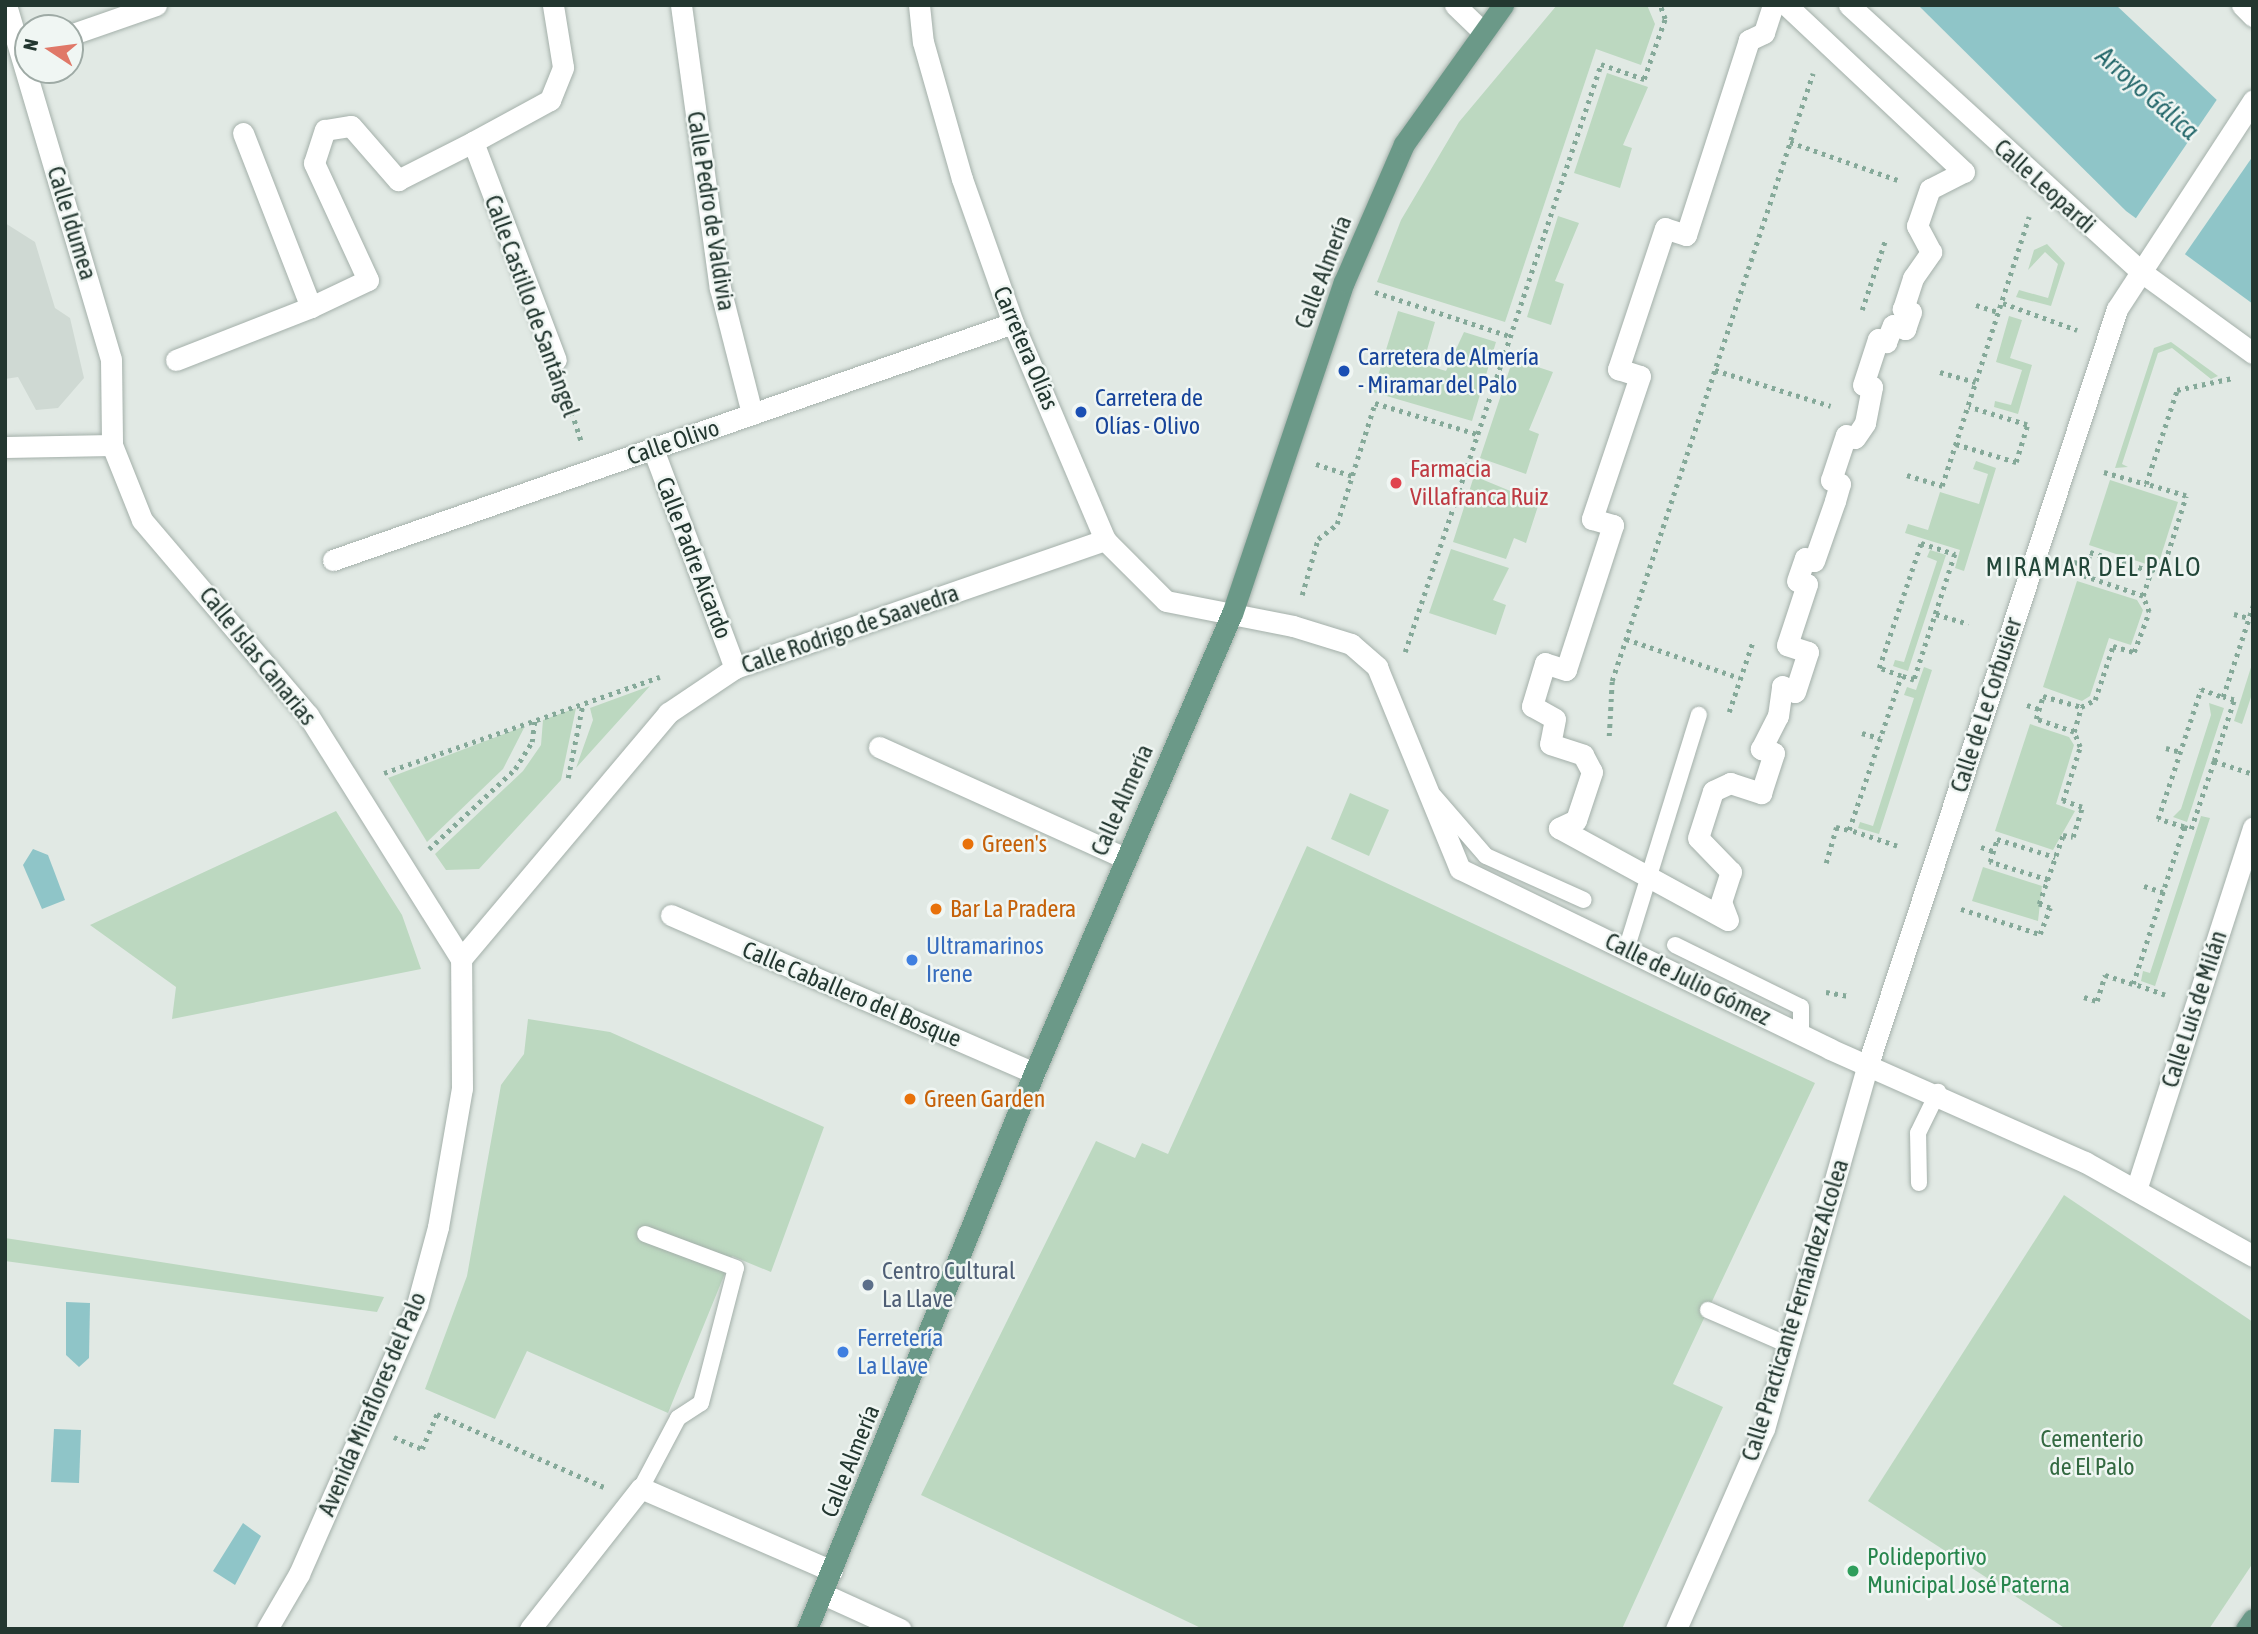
<!DOCTYPE html>
<html>
<head>
<meta charset="utf-8">
<style>
  body { margin:0 }
  #map { position:relative; width:2258px; height:1634px; overflow:hidden; background:#e1e9e4; font-family:"Asap Condensed",sans-serif }
  div>[style] { position:absolute }
  .built>* { inset:0; background:#cfd9d3 }
  .green>* { inset:0; background:#bcd8c0 }
  .water>* { inset:0; background:#8fc5c8 }
  .pier>* { inset:0; background:#e1e9e4 }
  .path>* { height:4.5px; margin-top:-2.25px; transform-origin:0; background:repeating-linear-gradient(90deg,#85a999 0 3.5px,transparent 0 8.5px) }
  .roads { filter:drop-shadow(0 0 2px #a4b0aa) drop-shadow(0 0 2px #a4b0aa) }
  .lane>* { height:16px; margin:-8px; padding:0 8px; transform-origin:8px; border-radius:8px; background:#fff }
  .street>* { height:21px; margin:-10.5px; padding:0 10.5px; transform-origin:10.5px; border-radius:10.5px; background:#fff }
  .secondary>* { height:21px; margin:-10.5px; padding:0 10.5px; transform-origin:10.5px; border-radius:10.5px; background:#fff }
  .primary>* { height:21px; margin:-10.5px; padding:0 10.5px; transform-origin:10.5px; border-radius:10.5px; background:#6b9988 }
  .dots>* { width:19px; height:19px; translate:-50% -50%; box-sizing:border-box; border:4px solid #f0f6f3; border-radius:50% }
  span { translate:-50% -50%; white-space:nowrap; text-align:center; line-height:1.15; -webkit-text-stroke:5px #f0f6f3; paint-order:stroke }
  .street-label { font-size:24px; color:#233730 }
  .transit-label { font-size:24px; color:#164399 }
  .left { translate:0 -50%; text-align:left }
  .health-label { font-size:24px; color:#be3a42 }
  .food-label { font-size:24px; color:#c56008 }
  .shop-label { font-size:24px; color:#366cbe }
  .service-label { font-size:24px; color:#4e5e75 }
  .park-label { font-size:24px; color:#336941 }
  .leisure-label { font-size:24px; color:#27864d }
  .water-label { font-size:26px; color:#25686b; font-style:italic }
  .neighbourhood-label { font-size:26px; color:#224739; letter-spacing:2px }
  .frame { position:absolute; inset:0; border:7px solid #233730; pointer-events:none }
  .north { position:absolute; left:14px; top:14px; width:70px; height:70px; box-sizing:border-box; background:#f0f6f3; border:2px solid #9eaaa5; border-radius:50%; rotate:283deg; font-size:19px; font-weight:700; line-height:28px; text-align:center; color:#233730 }
  .north::after { content:''; display:block; margin:auto; width:24px; height:32px; background:#e07868; clip-path:polygon(50% 0,100% 100%,50% 72%,0 100%) }
</style>
</head>
<body>
<div id="map">
  <div class="built">
    <i style="clip-path:polygon(5px 223px,35px 242px,55px 308px,70px 318px,84px 378px,58px 408px,36px 410px,18px 377px,5px 379px)"></i>
  </div>
  <div class="green">
    <i style="clip-path:polygon(1557px 5px,1647px 5px,1655px 24px,1641px 65px,1596px 49px,1505px 322px,1377px 282px,1401px 220px,1459px 122px)"></i>
    <i style="clip-path:polygon(1607px 73px,1648px 87px,1623px 145px,1632px 148px,1620px 188px,1574px 173px)"></i>
    <i style="clip-path:polygon(1558px 216px,1579px 223px,1555px 281px,1564px 284px,1551px 325px,1527px 317px)"></i>
    <i style="clip-path:polygon(2047px 244px,2065px 263px,2051px 306px,2016px 297px,2019px 290px,2048px 298px,2058px 264px,2045px 252px,2028px 270px,2034px 250px)"></i>
    <i style="clip-path:polygon(1398px 311px,1435px 322px,1423px 364px,1446px 371px,1464px 332px,1496px 342px,1472px 421px,1373px 392px)"></i>
    <i style="clip-path:polygon(2009px 316px,2022px 320px,2010px 358px,2032px 365px,2018px 414px,1994px 407px,1995px 401px,2011px 405px,2022px 370px,1996px 362px)"></i>
    <i style="clip-path:polygon(2171px 342px,2218px 376px,2211px 379px,2172px 348px,2158px 353px,2122px 464px,2128px 467px,2115px 468px,2154px 348px)"></i>
    <i style="clip-path:polygon(1513px 359px,1553px 372px,1529px 430px,1539px 434px,1526px 474px,1480px 458px)"></i>
    <i style="clip-path:polygon(1976px 461px,1996px 468px,1964px 571px,1955px 568px,1960px 550px,1905px 533px,1908px 524px,1928px 530px,1940px 492px,1979px 504px,1988px 474px,1973px 469px)"></i>
    <i style="clip-path:polygon(1474px 476px,1539px 503px,1526px 543px,1514px 538px,1506px 559px,1453px 542px)"></i>
    <i style="clip-path:polygon(2110px 480px,2178px 502px,2160px 559px,2149px 565px,2089px 545px)"></i>
    <i style="clip-path:polygon(1451px 549px,1509px 568px,1493px 600px,1506px 605px,1496px 635px,1429px 613px)"></i>
    <i style="clip-path:polygon(1930px 550px,1946px 555px,1908px 671px,1893px 666px,1895px 660px,1904px 662px,1937px 561px,1927px 557px)"></i>
    <i style="clip-path:polygon(2077px 581px,2137px 600px,2143px 610px,2131px 645px,2109px 638px,2090px 696px,2082px 701px,2043px 687px)"></i>
    <i style="clip-path:polygon(2253px 661px,2253px 691px,2242px 724px,2234px 721px)"></i>
    <i style="clip-path:polygon(1924px 667px,1932px 670px,1879px 834px,1858px 828px,1860px 822px,1873px 826px,1914px 698px,1904px 695px,1907px 687px,1916px 690px)"></i>
    <i style="clip-path:polygon(650px 686px,576px 768px,593px 720px,590px 708px)"></i>
    <i style="clip-path:polygon(2209px 703px,2224px 708px,2187px 822px,2173px 817px,2181px 809px,2211px 715px)"></i>
    <i style="clip-path:polygon(576px 708px,561px 780px,479px 869px,446px 870px,435px 854px,523px 771px,541px 745px,543px 720px)"></i>
    <i style="clip-path:polygon(2030px 724px,2069px 737px,2074px 745px,2056px 804px,2075px 811px,2053px 850px,1995px 831px)"></i>
    <i style="clip-path:polygon(525px 726px,503px 769px,427px 842px,388px 778px)"></i>
    <i style="clip-path:polygon(1350px 793px,1389px 810px,1369px 856px,1331px 839px)"></i>
    <i style="clip-path:polygon(336px 811px,402px 915px,421px 969px,172px 1019px,176px 987px,90px 925px)"></i>
    <i style="clip-path:polygon(2201px 816px,2210px 818px,2155px 986px,2141px 981px,2143px 971px,2150px 973px)"></i>
    <i style="clip-path:polygon(1307px 846px,1815px 1083px,1673px 1384px,1723px 1407px,1622px 1629px,1203px 1629px,921px 1495px,1096px 1141px,1135px 1158px,1142px 1143px,1168px 1154px)"></i>
    <i style="clip-path:polygon(1983px 867px,2042px 886px,2038px 921px,1972px 901px)"></i>
    <i style="clip-path:polygon(528px 1019px,610px 1032px,824px 1127px,771px 1272px,732px 1256px,668px 1413px,527px 1351px,495px 1419px,425px 1389px,467px 1276px,501px 1085px,524px 1054px)"></i>
    <i style="clip-path:polygon(2064px 1195px,2253px 1322px,2253px 1563px,2209px 1629px,2066px 1629px,1868px 1501px)"></i>
    <i style="clip-path:polygon(5px 1238px,135px 1258px,384px 1297px,377px 1312px,5px 1261px)"></i>
  </div>
  <div class="water">
    <i style="clip-path:polygon(1918px 5px,2116px 5px,2253px 134px,2253px 304px,2126px 211px)"></i>
    <i style="clip-path:polygon(33px 849px,48px 855px,65px 900px,42px 909px,23px 865px)"></i>
    <i style="clip-path:polygon(66px 1302px,90px 1303px,89px 1358px,79px 1367px,66px 1355px)"></i>
    <i style="clip-path:polygon(54px 1429px,81px 1430px,79px 1483px,51px 1482px)"></i>
    <i style="clip-path:polygon(243px 1523px,261px 1536px,235px 1585px,213px 1571px)"></i>
  </div>
  <div class="pier">
    <i style="clip-path:polygon(2218px 98px,2253px 129px,2253px 156px,2183px 257px,2134px 221px)"></i>
  </div>
  <div class="path">
    <i style="left:1790px;top:142px;width:114px;rotate:19.4deg"></i>
    <i style="left:1375px;top:292px;width:142px;rotate:18.1deg"></i>
    <i style="left:2003px;top:303px;width:79px;rotate:20deg"></i>
    <i style="left:1976px;top:305px;width:25px;rotate:18deg"></i>
    <i style="left:1862px;top:310px;width:76px;rotate:-71.6deg"></i>
    <i style="left:1715px;top:370px;width:121px;rotate:17.2deg"></i>
    <i style="left:1940px;top:372px;width:37px;rotate:16deg"></i>
    <i style="left:564px;top:388px;width:55px;rotate:71.9deg"></i>
    <i style="left:1956px;top:444px;width:63px;rotate:16.7deg"></i>
    <i style="left:2016px;top:462px;width:39px;rotate:-73deg"></i>
    <i style="left:2027px;top:425px;width:61px;rotate:-162.8deg"></i>
    <i style="left:1316px;top:464px;width:39px;rotate:18deg"></i>
    <i style="left:2104px;top:472px;width:44px;rotate:15.9deg"></i>
    <i style="left:2146px;top:484px;width:99px;rotate:-71.7deg"></i>
    <i style="left:2177px;top:390px;width:57px;rotate:-12.1deg"></i>
    <i style="left:1907px;top:475px;width:37px;rotate:17deg"></i>
    <i style="left:1942px;top:486px;width:283px;rotate:-72.1deg"></i>
    <i style="left:2074px;top:562px;width:13px;rotate:13deg"></i>
    <i style="left:1302px;top:595px;width:58px;rotate:-74.1deg"></i>
    <i style="left:1318px;top:539px;width:24px;rotate:-38deg"></i>
    <i style="left:1337px;top:524px;width:127px;rotate:-72.6deg"></i>
    <i style="left:1375px;top:403px;width:107px;rotate:16.9deg"></i>
    <i style="left:2143px;top:596px;width:62px;rotate:-161.3deg"></i>
    <i style="left:2084px;top:576px;width:25px;rotate:-76deg"></i>
    <i style="left:2090px;top:552px;width:64px;rotate:17.3deg"></i>
    <i style="left:1936px;top:614px;width:34px;rotate:17deg"></i>
    <i style="left:2234px;top:614px;width:16px;rotate:15deg"></i>
    <i style="left:1626px;top:639px;width:120px;rotate:18.9deg"></i>
    <i style="left:1405px;top:652px;width:620px;rotate:-71.57deg"></i>
    <i style="left:1601px;top:64px;width:46px;rotate:19.2deg"></i>
    <i style="left:1644px;top:79px;width:64px;rotate:-70.7deg"></i>
    <i style="left:1665px;top:19px;width:15px;rotate:-110deg"></i>
    <i style="left:2027px;top:705px;width:13px;rotate:18deg"></i>
    <i style="left:1729px;top:712px;width:75px;rotate:-71.3deg"></i>
    <i style="left:2074px;top:732px;width:40px;rotate:-161.1deg"></i>
    <i style="left:2036px;top:719px;width:24px;rotate:-73deg"></i>
    <i style="left:2043px;top:696px;width:40px;rotate:16deg"></i>
    <i style="left:1862px;top:733px;width:19px;rotate:16deg"></i>
    <i style="left:1609px;top:736px;width:55px;rotate:-86.9deg"></i>
    <i style="left:1612px;top:681px;width:640px;rotate:-71.71deg"></i>
    <i style="left:2166px;top:748px;width:16px;rotate:15deg"></i>
    <i style="left:2214px;top:761px;width:64px;rotate:-71.8deg"></i>
    <i style="left:2234px;top:700px;width:11px;rotate:-165deg"></i>
    <i style="left:384px;top:773px;width:292px;rotate:-19.2deg"></i>
    <i style="left:568px;top:778px;width:76px;rotate:-78.7deg"></i>
    <i style="left:2184px;top:827px;width:27px;rotate:-163deg"></i>
    <i style="left:2158px;top:819px;width:137px;rotate:-71.7deg"></i>
    <i style="left:2201px;top:689px;width:23px;rotate:20deg"></i>
    <i style="left:2223px;top:697px;width:96px;rotate:-71.8deg"></i>
    <i style="left:1897px;top:846px;width:51px;rotate:-161.6deg"></i>
    <i style="left:1849px;top:830px;width:163px;rotate:-71.3deg"></i>
    <i style="left:1901px;top:676px;width:23px;rotate:-160deg"></i>
    <i style="left:1879px;top:668px;width:132px;rotate:-71.4deg"></i>
    <i style="left:1921px;top:543px;width:36px;rotate:18deg"></i>
    <i style="left:1955px;top:554px;width:133px;rotate:108deg"></i>
    <i style="left:1914px;top:680px;width:14px;rotate:-163deg"></i>
    <i style="left:1981px;top:847px;width:13px;rotate:18deg"></i>
    <i style="left:429px;top:849px;width:117px;rotate:-42.9deg"></i>
    <i style="left:515px;top:769px;width:32px;rotate:-58deg"></i>
    <i style="left:532px;top:742px;width:23px;rotate:-83deg"></i>
    <i style="left:1826px;top:863px;width:37px;rotate:-74deg"></i>
    <i style="left:1836px;top:827px;width:13px;rotate:13deg"></i>
    <i style="left:2048px;top:880px;width:61px;rotate:-162.8deg"></i>
    <i style="left:1990px;top:862px;width:24px;rotate:-73deg"></i>
    <i style="left:1997px;top:839px;width:61px;rotate:17.2deg"></i>
    <i style="left:2144px;top:886px;width:20px;rotate:18deg"></i>
    <i style="left:1961px;top:909px;width:83px;rotate:17.6deg"></i>
    <i style="left:2040px;top:934px;width:28px;rotate:-69deg"></i>
    <i style="left:2050px;top:908px;width:12px;rotate:-160deg"></i>
    <i style="left:2039px;top:904px;width:73px;rotate:-70.8deg"></i>
    <i style="left:2063px;top:835px;width:10px;rotate:11deg"></i>
    <i style="left:2073px;top:837px;width:31px;rotate:-73deg"></i>
    <i style="left:2082px;top:807px;width:20px;rotate:-162deg"></i>
    <i style="left:2063px;top:801px;width:57px;rotate:-72.5deg"></i>
    <i style="left:2080px;top:747px;width:16px;rotate:-112deg"></i>
    <i style="left:2074px;top:732px;width:26px;rotate:-74deg"></i>
    <i style="left:2081px;top:707px;width:16px;rotate:-27deg"></i>
    <i style="left:2095px;top:700px;width:57px;rotate:-71.6deg"></i>
    <i style="left:2113px;top:646px;width:22px;rotate:16deg"></i>
    <i style="left:2134px;top:652px;width:43px;rotate:-69.4deg"></i>
    <i style="left:2149px;top:612px;width:17px;rotate:-111deg"></i>
    <i style="left:2143px;top:596px;width:26px;rotate:-72deg"></i>
    <i style="left:2151px;top:571px;width:17px;rotate:-33deg"></i>
    <i style="left:2165px;top:562px;width:69px;rotate:-72.3deg"></i>
    <i style="left:2186px;top:496px;width:42px;rotate:-163.3deg"></i>
    <i style="left:1826px;top:992px;width:23px;rotate:10deg"></i>
    <i style="left:2165px;top:995px;width:34px;rotate:-161deg"></i>
    <i style="left:2133px;top:984px;width:165px;rotate:-72deg"></i>
    <i style="left:2184px;top:827px;width:7px;rotate:16deg"></i>
    <i style="left:2191px;top:829px;width:72px;rotate:-71.3deg"></i>
    <i style="left:2214px;top:761px;width:41px;rotate:18.4deg"></i>
    <i style="left:2084px;top:997px;width:14px;rotate:17deg"></i>
    <i style="left:2097px;top:1001px;width:27px;rotate:-73deg"></i>
    <i style="left:2105px;top:975px;width:29px;rotate:18deg"></i>
    <i style="left:394px;top:1437px;width:30px;rotate:23deg"></i>
    <i style="left:422px;top:1449px;width:38px;rotate:-67deg"></i>
    <i style="left:437px;top:1414px;width:182px;rotate:23.6deg"></i>
  </div>
  <div class="roads">
    <div class="lane">
      <i style="left:1434px;top:796px;width:79px;rotate:49.1deg"></i>
      <i style="left:1486px;top:856px;width:107px;rotate:24.2deg"></i>
      <i style="left:1675px;top:945px;width:140px;rotate:26.2deg"></i>
      <i style="left:1801px;top:1007px;width:28px;rotate:90deg"></i>
      <i style="left:1627px;top:947px;width:243px;rotate:-72.8deg"></i>
      <i style="left:1919px;top:1183px;width:50px;rotate:-91.1deg"></i>
      <i style="left:1918px;top:1133px;width:46px;rotate:-64deg"></i>
      <i style="left:1708px;top:1310px;width:87px;rotate:23.6deg"></i>
      <i style="left:641px;top:1488px;width:79px;rotate:-62.1deg"></i>
      <i style="left:678px;top:1418px;width:27px;rotate:-33deg"></i>
      <i style="left:701px;top:1403px;width:139px;rotate:-75.5deg"></i>
      <i style="left:736px;top:1268px;width:97px;rotate:-159.5deg"></i>
    </div>
    <div class="street">
      <i style="left:6px;top:5px;width:369px;rotate:73.5deg"></i>
      <i style="left:111px;top:359px;width:86px;rotate:89.3deg"></i>
      <i style="left:112px;top:445px;width:81px;rotate:68.2deg"></i>
      <i style="left:142px;top:520px;width:256px;rotate:49.6deg"></i>
      <i style="left:308px;top:715px;width:288px;rotate:57.9deg"></i>
      <i style="left:681px;top:5px;width:286px;rotate:82.2deg"></i>
      <i style="left:720px;top:288px;width:130px;rotate:75.7deg"></i>
      <i style="left:1455px;top:5px;width:36px;rotate:44deg"></i>
      <i style="left:1773px;top:5px;width:29px;rotate:108deg"></i>
      <i style="left:1764px;top:33px;width:17px;rotate:155deg"></i>
      <i style="left:1749px;top:40px;width:205px;rotate:107.9deg"></i>
      <i style="left:1686px;top:235px;width:22px;rotate:-162deg"></i>
      <i style="left:1665px;top:228px;width:149px;rotate:108.4deg"></i>
      <i style="left:1618px;top:369px;width:23px;rotate:18deg"></i>
      <i style="left:1640px;top:376px;width:151px;rotate:108.6deg"></i>
      <i style="left:1592px;top:519px;width:22px;rotate:16deg"></i>
      <i style="left:1613px;top:525px;width:152px;rotate:108deg"></i>
      <i style="left:1566px;top:670px;width:22px;rotate:-162deg"></i>
      <i style="left:1545px;top:663px;width:45px;rotate:106.8deg"></i>
      <i style="left:1532px;top:706px;width:26px;rotate:29deg"></i>
      <i style="left:1555px;top:719px;width:25px;rotate:101deg"></i>
      <i style="left:1550px;top:744px;width:35px;rotate:18deg"></i>
      <i style="left:1583px;top:755px;width:19px;rotate:62deg"></i>
      <i style="left:1592px;top:772px;width:51px;rotate:108.4deg"></i>
      <i style="left:1576px;top:820px;width:19px;rotate:155deg"></i>
      <i style="left:1559px;top:828px;width:192px;rotate:28.6deg"></i>
      <i style="left:1728px;top:920px;width:19px;rotate:-111deg"></i>
      <i style="left:1721px;top:902px;width:32px;rotate:-72deg"></i>
      <i style="left:1731px;top:872px;width:47px;rotate:-134.1deg"></i>
      <i style="left:1698px;top:838px;width:49px;rotate:-72.3deg"></i>
      <i style="left:1713px;top:791px;width:19px;rotate:-25deg"></i>
      <i style="left:1730px;top:783px;width:33px;rotate:18deg"></i>
      <i style="left:1761px;top:793px;width:42px;rotate:-72deg"></i>
      <i style="left:1774px;top:753px;width:14px;rotate:-163deg"></i>
      <i style="left:1761px;top:749px;width:37px;rotate:-63deg"></i>
      <i style="left:1778px;top:716px;width:30px;rotate:-82deg"></i>
      <i style="left:1782px;top:686px;width:14px;rotate:25deg"></i>
      <i style="left:1795px;top:692px;width:42px;rotate:-72deg"></i>
      <i style="left:1808px;top:652px;width:22px;rotate:-162deg"></i>
      <i style="left:1787px;top:645px;width:64px;rotate:-71.8deg"></i>
      <i style="left:1807px;top:584px;width:10px;rotate:-163deg"></i>
      <i style="left:1797px;top:581px;width:24px;rotate:-71deg"></i>
      <i style="left:1805px;top:558px;width:9px;rotate:18deg"></i>
      <i style="left:1814px;top:561px;width:64px;rotate:-70.7deg"></i>
      <i style="left:1835px;top:501px;width:18px;rotate:-74deg"></i>
      <i style="left:1840px;top:484px;width:10px;rotate:-156deg"></i>
      <i style="left:1831px;top:480px;width:47px;rotate:-71.6deg"></i>
      <i style="left:1846px;top:435px;width:9px;rotate:18deg"></i>
      <i style="left:1855px;top:438px;width:18px;rotate:-56deg"></i>
      <i style="left:1865px;top:423px;width:37px;rotate:-79deg"></i>
      <i style="left:1872px;top:387px;width:9px;rotate:-167deg"></i>
      <i style="left:1863px;top:385px;width:48px;rotate:-71.9deg"></i>
      <i style="left:1878px;top:339px;width:9px;rotate:21deg"></i>
      <i style="left:1886px;top:342px;width:18px;rotate:-68deg"></i>
      <i style="left:1893px;top:325px;width:13px;rotate:18deg"></i>
      <i style="left:1905px;top:329px;width:18px;rotate:-71deg"></i>
      <i style="left:1911px;top:312px;width:9px;rotate:-159deg"></i>
      <i style="left:1903px;top:309px;width:33px;rotate:-72deg"></i>
      <i style="left:1913px;top:278px;width:32px;rotate:-55deg"></i>
      <i style="left:1931px;top:252px;width:30px;rotate:-118deg"></i>
      <i style="left:1917px;top:226px;width:39px;rotate:-71deg"></i>
      <i style="left:1930px;top:189px;width:38px;rotate:-27deg"></i>
      <i style="left:1964px;top:172px;width:244px;rotate:-136.8deg"></i>
      <i style="left:70px;top:35px;width:91px;rotate:-19.2deg"></i>
      <i style="left:243px;top:133px;width:187px;rotate:68.7deg"></i>
      <i style="left:311px;top:307px;width:63px;rotate:-25.3deg"></i>
      <i style="left:368px;top:280px;width:129px;rotate:-114.8deg"></i>
      <i style="left:314px;top:163px;width:35px;rotate:-72deg"></i>
      <i style="left:325px;top:130px;width:26px;rotate:-9deg"></i>
      <i style="left:351px;top:126px;width:72px;rotate:49deg"></i>
      <i style="left:398px;top:180px;width:84px;rotate:-26.9deg"></i>
      <i style="left:473px;top:142px;width:88px;rotate:-28.6deg"></i>
      <i style="left:550px;top:100px;width:35px;rotate:-68deg"></i>
      <i style="left:563px;top:67px;width:63px;rotate:-99.2deg"></i>
      <i style="left:473px;top:142px;width:233px;rotate:69.2deg"></i>
      <i style="left:176px;top:360px;width:145px;rotate:-21.4deg"></i>
      <i style="left:5px;top:447px;width:107px;rotate:-1.1deg"></i>
      <i style="left:653px;top:449px;width:234px;rotate:69.5deg"></i>
      <i style="left:333px;top:560px;width:720px;rotate:-19.21deg"></i>
      <i style="left:879px;top:747px;width:270px;rotate:24.3deg"></i>
      <i style="left:671px;top:915px;width:396px;rotate:23.5deg"></i>
      <i style="left:461px;top:959px;width:322px;rotate:-49.9deg"></i>
      <i style="left:668px;top:713px;width:81px;rotate:-33.9deg"></i>
      <i style="left:735px;top:668px;width:392px;rotate:-19.1deg"></i>
      <i style="left:2136px;top:1190px;width:381px;rotate:-72.1deg"></i>
      <i style="left:823px;top:1594px;width:85px;rotate:24.4deg"></i>
      <i style="left:267px;top:1629px;width:64px;rotate:-59.8deg"></i>
      <i style="left:299px;top:1574px;width:294px;rotate:-66.3deg"></i>
      <i style="left:417px;top:1305px;width:81px;rotate:-74.9deg"></i>
      <i style="left:438px;top:1227px;width:141px;rotate:-80.2deg"></i>
      <i style="left:462px;top:1088px;width:129px;rotate:-90.4deg"></i>
      <i style="left:530px;top:1629px;width:179px;rotate:-51.8deg"></i>
      <i style="left:641px;top:1488px;width:208px;rotate:23.5deg"></i>
      <i style="left:1676px;top:1629px;width:219px;rotate:-66.3deg"></i>
      <i style="left:1764px;top:1429px;width:380px;rotate:-74.1deg"></i>
      <i style="left:1868px;top:1064px;width:795px;rotate:-71.75deg"></i>
      <i style="left:2117px;top:309px;width:249px;rotate:-56.9deg"></i>
    </div>
    <div class="secondary">
      <i style="left:919px;top:5px;width:37px;rotate:84deg"></i>
      <i style="left:923px;top:42px;width:142px;rotate:74.1deg"></i>
      <i style="left:962px;top:179px;width:153px;rotate:70.5deg"></i>
      <i style="left:1013px;top:323px;width:236px;rotate:67deg"></i>
      <i style="left:1105px;top:540px;width:86px;rotate:45deg"></i>
      <i style="left:1166px;top:601px;width:129px;rotate:11.1deg"></i>
      <i style="left:1293px;top:626px;width:61px;rotate:17.2deg"></i>
      <i style="left:1351px;top:644px;width:35px;rotate:41deg"></i>
      <i style="left:1377px;top:667px;width:218px;rotate:67.7deg"></i>
      <i style="left:1460px;top:869px;width:411px;rotate:25.9deg"></i>
      <i style="left:1830px;top:1049px;width:279px;rotate:23.9deg"></i>
      <i style="left:2085px;top:1162px;width:193px;rotate:29.2deg"></i>
      <i style="left:1849px;top:5px;width:394px;rotate:42.4deg"></i>
      <i style="left:2140px;top:271px;width:140px;rotate:36deg"></i>
      <i style="left:2242px;top:5px;width:16px;rotate:45deg"></i>
    </div>
    <div class="primary">
      <i style="left:807px;top:1629px;width:601px;rotate:-67.79deg"></i>
      <i style="left:1034px;top:1073px;width:500px;rotate:-66.7deg"></i>
      <i style="left:1232px;top:614px;width:350px;rotate:-71.4deg"></i>
      <i style="left:1344px;top:282px;width:150px;rotate:-66.5deg"></i>
      <i style="left:1404px;top:144px;width:171px;rotate:-54.5deg"></i>
      <i style="left:2246px;top:1629px;width:12px;rotate:-55deg"></i>
    </div>
  </div>
  <div class="dots">
    <i style="left:1344px;top:371px;background:#1a4fb4"></i>
    <i style="left:1081px;top:412px;background:#1a4fb4"></i>
    <i style="left:1396px;top:483px;background:#e0444e"></i>
    <i style="left:968px;top:844px;background:#e8710a"></i>
    <i style="left:936px;top:909px;background:#e8710a"></i>
    <i style="left:912px;top:960px;background:#3f7fe0"></i>
    <i style="left:910px;top:1099px;background:#e8710a"></i>
    <i style="left:868px;top:1285px;background:#5c6f8a"></i>
    <i style="left:843px;top:1352px;background:#3f7fe0"></i>
    <i style="left:1853px;top:1571px;background:#2e9e5b"></i>
  </div>
  <div class="street-label">
    <span style="left:2045px;top:186px;rotate:42deg">Calle Leopardi</span>
    <span style="left:711px;top:211px;rotate:81deg">Calle Pedro de Valdivia</span>
    <span style="left:72px;top:223px;rotate:73deg">Calle Idumea</span>
    <span style="left:1323px;top:272px;rotate:-69deg">Calle Almería</span>
    <span style="left:532px;top:306px;rotate:70deg">Calle Castillo de Santángel</span>
    <span style="left:1026px;top:348px;rotate:67deg">Carretera Olías</span>
    <span style="left:673px;top:442px;rotate:-19deg">Calle Olivo</span>
    <span style="left:694px;top:558px;rotate:69deg">Calle Padre Aicardo</span>
    <span style="left:850px;top:629px;rotate:-19deg">Calle Rodrigo de Saavedra</span>
    <span style="left:258px;top:656px;rotate:51deg">Calle Islas Canarias</span>
    <span style="left:1986px;top:705px;rotate:-72deg">Calle de Le Corbusier</span>
    <span style="left:1122px;top:800px;rotate:-66deg">Calle Almería</span>
    <span style="left:1688px;top:979px;rotate:26deg">Calle de Julio Gómez</span>
    <span style="left:852px;top:994px;rotate:23deg">Calle Caballero del Bosque</span>
    <span style="left:2194px;top:1009px;rotate:-72deg">Calle Luis de Milán</span>
    <span style="left:1795px;top:1310px;rotate:-73deg">Calle Practicante Fernández Alcolea</span>
    <span style="left:372px;top:1404px;rotate:-67deg">Avenida Miraflores del Palo</span>
    <span style="left:850px;top:1461px;rotate:-68deg">Calle Almería</span>
  </div>
  <div class="transit-label">
    <span class="left" style="left:1358px;top:371px">Carretera de Almería<br>- Miramar del Palo</span>
    <span class="left" style="left:1095px;top:412px">Carretera de<br>Olías - Olivo</span>
  </div>
  <div class="health-label">
    <span class="left" style="left:1410px;top:483px">Farmacia<br>Villafranca Ruiz</span>
  </div>
  <div class="food-label">
    <span class="left" style="left:982px;top:844px">Green's</span>
    <span class="left" style="left:950px;top:909px">Bar La Pradera</span>
    <span class="left" style="left:924px;top:1099px">Green Garden</span>
  </div>
  <div class="shop-label">
    <span class="left" style="left:926px;top:960px">Ultramarinos<br>Irene</span>
    <span class="left" style="left:857px;top:1352px">Ferretería<br>La Llave</span>
  </div>
  <div class="service-label">
    <span class="left" style="left:882px;top:1285px">Centro Cultural<br>La Llave</span>
  </div>
  <div class="park-label">
    <span style="left:2092px;top:1453px">Cementerio<br>de El Palo</span>
  </div>
  <div class="leisure-label">
    <span class="left" style="left:1867px;top:1571px">Polideportivo<br>Municipal José Paterna</span>
  </div>
  <div class="water-label">
    <span style="left:2147px;top:94px;rotate:41deg">Arroyo Gálica</span>
  </div>
  <div class="neighbourhood-label">
    <span style="left:2094px;top:568px">MIRAMAR DEL PALO</span>
  </div>
  <div class="frame"></div>
  <div class="north">N</div>
</div>
</body>
</html>
